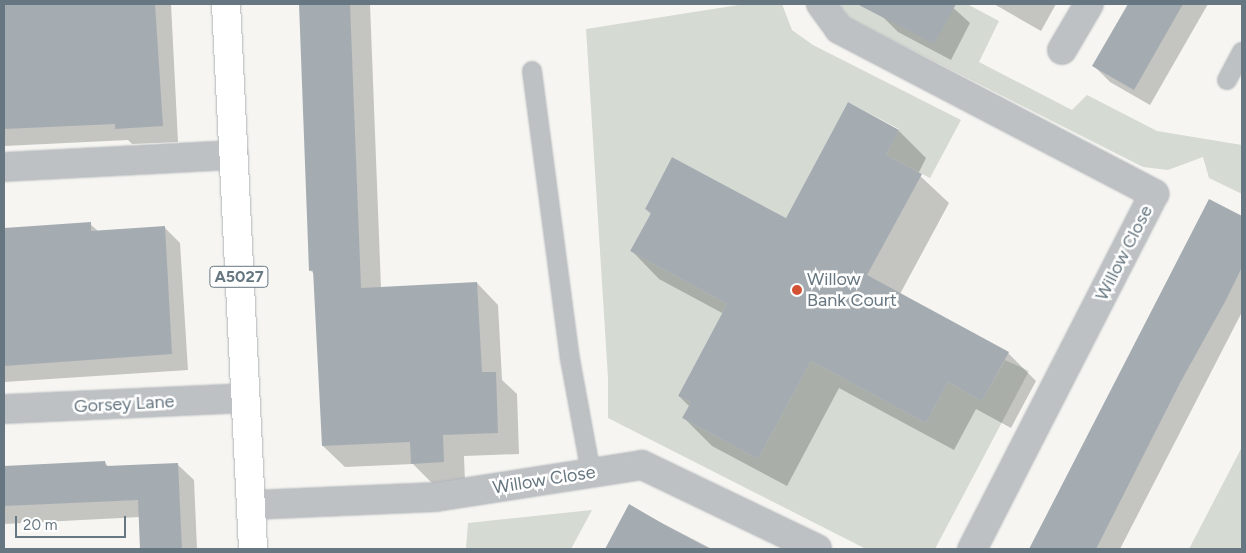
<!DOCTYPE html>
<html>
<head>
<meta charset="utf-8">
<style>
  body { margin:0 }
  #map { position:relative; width:1246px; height:553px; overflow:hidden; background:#f6f5f2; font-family:Figtree,sans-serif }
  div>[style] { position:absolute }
  .green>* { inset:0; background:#d5dad2 }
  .shadow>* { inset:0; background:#0003 }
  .building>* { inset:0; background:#a5acb1 }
  .roads { filter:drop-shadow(0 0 1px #b0b5b8) drop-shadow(0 0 1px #b0b5b8) }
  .service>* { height:18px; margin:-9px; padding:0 9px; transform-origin:9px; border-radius:9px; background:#bdc1c4 }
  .minor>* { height:28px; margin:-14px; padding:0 14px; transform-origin:14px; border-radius:14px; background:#bdc1c4 }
  .primary>* { height:28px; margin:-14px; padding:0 14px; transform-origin:14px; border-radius:14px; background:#fff }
  .dots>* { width:14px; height:14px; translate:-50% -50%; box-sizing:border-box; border:2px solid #fff; border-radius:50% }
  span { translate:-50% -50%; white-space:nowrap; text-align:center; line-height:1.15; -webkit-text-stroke:5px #fff; paint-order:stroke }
  .shield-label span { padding:1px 4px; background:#fff; border:1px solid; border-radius:4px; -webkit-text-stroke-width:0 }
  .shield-label { font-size:16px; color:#677781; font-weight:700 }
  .street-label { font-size:18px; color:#677781 }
  .poi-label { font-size:18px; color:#677781 }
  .left { translate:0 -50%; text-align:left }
  .frame { position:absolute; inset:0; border:5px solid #677781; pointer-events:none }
  .scale { position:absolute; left:15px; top:516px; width:111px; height:22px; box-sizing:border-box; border:2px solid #677781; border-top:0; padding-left:6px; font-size:15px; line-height:18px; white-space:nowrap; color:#677781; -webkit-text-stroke:4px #fff; paint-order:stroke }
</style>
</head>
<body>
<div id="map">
  <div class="green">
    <i style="clip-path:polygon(745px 4px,782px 4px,792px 30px,813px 45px,961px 120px,930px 178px,886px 155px,899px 129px,848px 102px,786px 218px,672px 157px,645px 209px,651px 213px,630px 251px,727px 304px,678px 396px,691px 402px,682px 418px,758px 459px,811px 361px,926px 423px,948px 382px,982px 401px,1005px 360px,1029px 371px,935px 549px,866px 549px,608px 418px,608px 378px,586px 29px)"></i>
    <i style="clip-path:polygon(840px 4px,967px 4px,999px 21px,979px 62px,1072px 110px,1087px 95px,1157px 131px,1242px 145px,1242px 194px,1209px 178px,1203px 157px,1168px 170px,1143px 167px,849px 18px)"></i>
    <i style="clip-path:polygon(1242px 447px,1242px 549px,1189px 549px)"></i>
    <i style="clip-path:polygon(592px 510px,571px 549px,466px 549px,468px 523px)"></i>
  </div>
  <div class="shadow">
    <i style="clip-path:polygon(4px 4px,171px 4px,178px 142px,132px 144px,128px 140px,4px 146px)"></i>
    <i style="clip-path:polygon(300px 4px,370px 4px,381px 288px,477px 283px,498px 305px,502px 380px,517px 394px,519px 454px,464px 456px,465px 483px,434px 485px,413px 464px,345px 467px,323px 446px,314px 274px,310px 270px)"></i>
    <i style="clip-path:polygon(889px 4px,949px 4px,970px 23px,951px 60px,898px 32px,882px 16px)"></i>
    <i style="clip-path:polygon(994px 4px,1056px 4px,1041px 31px)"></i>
    <i style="clip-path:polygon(1130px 4px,1208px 4px,1150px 105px,1110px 82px,1094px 66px)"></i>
    <i style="clip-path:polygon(899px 131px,926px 158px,918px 174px,949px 203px,900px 294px,1008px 353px,1036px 381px,1011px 428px,976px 409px,954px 450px,839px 388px,787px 486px,712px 446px,684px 418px,690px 407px,679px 396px,724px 314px,659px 279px,632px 251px,651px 214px,646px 209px,786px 219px)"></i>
    <i style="clip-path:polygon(1210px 200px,1242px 217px,1242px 312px,1120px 549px,1030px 549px)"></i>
    <i style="clip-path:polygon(90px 224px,98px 231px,164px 227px,180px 243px,188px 370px,4px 382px,4px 229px)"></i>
    <i style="clip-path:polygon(105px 463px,109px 467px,177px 464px,194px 480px,197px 549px,141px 549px,140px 517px,4px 524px,4px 467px)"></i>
    <i style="clip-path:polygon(629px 506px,712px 549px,606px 549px)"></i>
  </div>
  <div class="building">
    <i style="clip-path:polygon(4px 4px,155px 4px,163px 126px,115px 129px,115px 124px,4px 129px)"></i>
    <i style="clip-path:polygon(299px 4px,350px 4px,361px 288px,477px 282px,482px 372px,496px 372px,498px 433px,443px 435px,444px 462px,411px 464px,410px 442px,322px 446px,313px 270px,309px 271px)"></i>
    <i style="clip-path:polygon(857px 4px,956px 4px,934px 44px)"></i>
    <i style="clip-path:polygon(1128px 4px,1183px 4px,1134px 90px,1092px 66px)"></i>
    <i style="clip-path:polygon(848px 102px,899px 130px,886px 155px,922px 174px,867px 275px,1009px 352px,982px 401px,948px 382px,926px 423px,811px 361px,758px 459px,682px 418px,691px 402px,678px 396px,727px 304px,630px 251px,651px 213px,645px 209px,672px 157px,786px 218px)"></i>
    <i style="clip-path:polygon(1209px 199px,1242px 216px,1242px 267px,1226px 300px,1180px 383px,1096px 549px,1029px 549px)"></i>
    <i style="clip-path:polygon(91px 222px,91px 231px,165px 226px,172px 354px,4px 366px,4px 228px)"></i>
    <i style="clip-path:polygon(105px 461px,106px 466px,178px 463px,182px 549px,140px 549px,138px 500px,4px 506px,4px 466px)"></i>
    <i style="clip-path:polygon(629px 504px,665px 525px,710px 549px,605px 549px)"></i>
  </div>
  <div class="roads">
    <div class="service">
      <i style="left:532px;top:71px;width:290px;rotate:82.5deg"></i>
      <i style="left:570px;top:359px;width:116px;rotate:79.6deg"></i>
      <i style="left:1227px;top:80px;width:32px;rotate:-62deg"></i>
    </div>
    <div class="minor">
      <i style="left:821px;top:4px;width:31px;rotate:54deg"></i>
      <i style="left:839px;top:29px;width:356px;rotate:27.6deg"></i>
      <i style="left:1154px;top:194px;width:399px;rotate:117.1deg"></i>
      <i style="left:1062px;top:50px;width:53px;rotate:-59.6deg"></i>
      <i style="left:4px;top:167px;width:230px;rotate:-3deg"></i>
      <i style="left:4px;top:409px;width:241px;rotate:-2.6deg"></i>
      <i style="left:252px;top:505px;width:184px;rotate:-2.5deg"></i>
      <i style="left:436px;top:497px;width:208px;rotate:-8.8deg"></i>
      <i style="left:642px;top:465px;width:194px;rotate:25.6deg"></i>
    </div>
    <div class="primary">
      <i style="left:226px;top:4px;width:546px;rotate:87.16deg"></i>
    </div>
  </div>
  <div class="dots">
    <i style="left:797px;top:290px;background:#d45134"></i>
  </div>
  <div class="shield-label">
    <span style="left:239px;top:277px">A5027</span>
  </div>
  <div class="street-label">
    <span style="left:1124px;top:253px;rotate:-63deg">Willow Close</span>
    <span style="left:124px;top:404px;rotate:-3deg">Gorsey Lane</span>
    <span style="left:544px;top:480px;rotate:-9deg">Willow Close</span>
  </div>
  <div class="poi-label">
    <span class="left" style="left:807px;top:290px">Willow<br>Bank Court</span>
  </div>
  <div class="frame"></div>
  <div class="scale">20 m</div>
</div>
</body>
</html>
